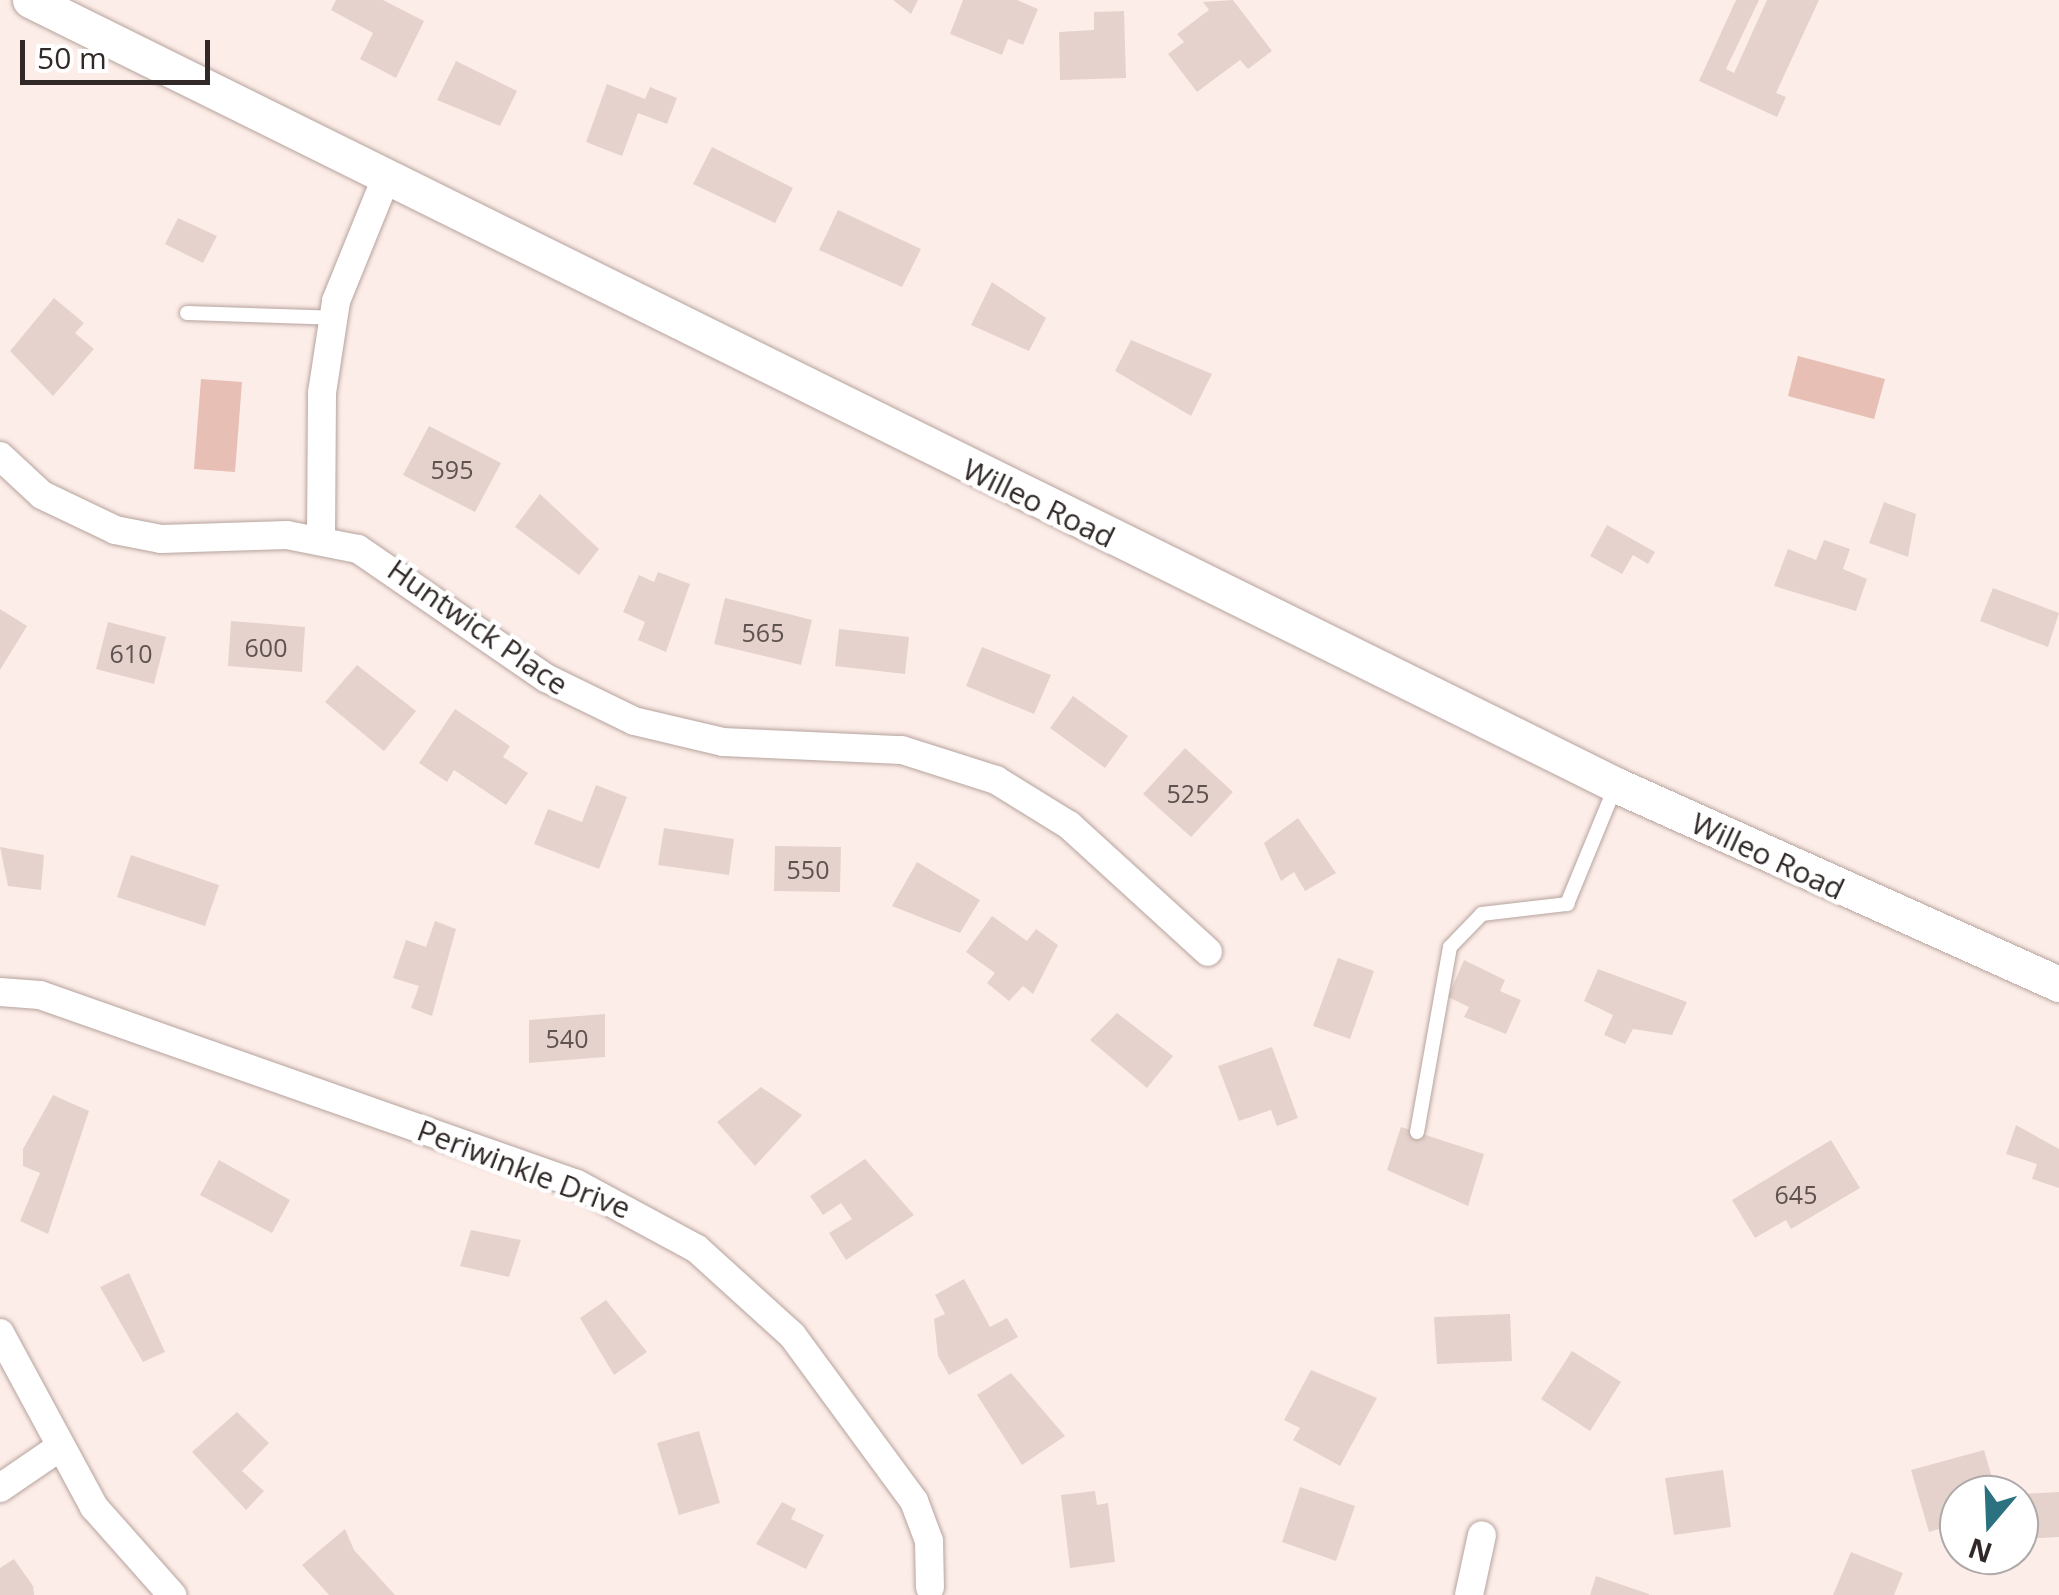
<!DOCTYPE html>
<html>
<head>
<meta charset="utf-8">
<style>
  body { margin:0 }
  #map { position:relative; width:2059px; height:1595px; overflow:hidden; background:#fdede8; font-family:"Open Sans",sans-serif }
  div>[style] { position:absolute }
  .green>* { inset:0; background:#e7bfb4 }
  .building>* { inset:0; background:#e6d2cc }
  .roads { filter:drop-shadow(0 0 2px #b6a39e) drop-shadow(0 0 2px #b6a39e) }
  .service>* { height:14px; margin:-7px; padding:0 7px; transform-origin:7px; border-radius:7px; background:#fff }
  .minor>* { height:28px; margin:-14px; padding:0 14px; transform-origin:14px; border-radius:14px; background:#fff }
  .tertiary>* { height:35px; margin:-17.5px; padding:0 17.5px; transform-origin:17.5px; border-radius:17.5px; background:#fff }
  span { translate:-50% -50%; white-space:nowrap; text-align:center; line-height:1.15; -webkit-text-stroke:9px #fff; paint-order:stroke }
  .number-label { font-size:25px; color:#5e5350 }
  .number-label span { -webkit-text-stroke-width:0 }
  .street-label { font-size:30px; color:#312927 }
  .north { position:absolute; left:1939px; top:1475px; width:100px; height:100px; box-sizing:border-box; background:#fff; border:2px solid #ada9a9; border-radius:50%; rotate:199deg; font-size:28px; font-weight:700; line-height:40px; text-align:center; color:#312927 }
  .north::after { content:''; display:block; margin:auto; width:35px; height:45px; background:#2b717f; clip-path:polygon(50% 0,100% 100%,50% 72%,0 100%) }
  .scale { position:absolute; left:20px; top:40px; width:190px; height:45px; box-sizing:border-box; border:5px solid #312927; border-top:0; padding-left:12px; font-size:30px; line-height:35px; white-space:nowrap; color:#312927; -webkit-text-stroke:8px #fff; paint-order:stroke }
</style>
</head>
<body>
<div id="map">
  <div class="green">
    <i style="clip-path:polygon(1798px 356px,1885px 379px,1874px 419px,1788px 396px)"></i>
    <i style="clip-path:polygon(201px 379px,242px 382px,235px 472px,194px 469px)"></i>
  </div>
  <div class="building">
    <i style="clip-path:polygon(336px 0,383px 0,424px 21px,396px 78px,360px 59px,373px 33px,331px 10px)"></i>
    <i style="clip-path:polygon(893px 0,918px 0,911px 14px)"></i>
    <i style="clip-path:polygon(963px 0,1017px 0,1038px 9px,1023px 45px,1008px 39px,1002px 55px,950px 34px)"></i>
    <i style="clip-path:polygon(1233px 0,1272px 51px,1248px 69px,1240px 60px,1197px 92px,1168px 54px,1184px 42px,1177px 34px,1209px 10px,1203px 2px)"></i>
    <i style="clip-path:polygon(1736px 0,1759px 0,1726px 69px,1734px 73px,1767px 0,1819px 0,1776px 93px,1786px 97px,1777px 117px,1699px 81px)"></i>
    <i style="clip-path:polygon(1124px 11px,1126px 78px,1060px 80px,1059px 32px,1094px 30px,1094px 12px)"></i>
    <i style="clip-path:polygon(456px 61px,517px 91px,500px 126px,437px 100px)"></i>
    <i style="clip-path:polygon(607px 84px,645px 99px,650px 87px,677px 98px,667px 124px,638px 113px,622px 156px,586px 142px)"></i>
    <i style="clip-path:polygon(712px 147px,793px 188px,775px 223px,693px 184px)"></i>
    <i style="clip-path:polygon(838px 210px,921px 249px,902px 287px,819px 250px)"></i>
    <i style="clip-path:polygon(178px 218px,217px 236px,203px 263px,165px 244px)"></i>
    <i style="clip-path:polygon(992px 282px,1046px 318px,1029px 351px,971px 325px)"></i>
    <i style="clip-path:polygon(54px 298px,84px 323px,75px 333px,94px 349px,53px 396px,10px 351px)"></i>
    <i style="clip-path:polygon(1131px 340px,1212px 374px,1191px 416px,1115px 371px)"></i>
    <i style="clip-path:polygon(429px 426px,501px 463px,475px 512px,403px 475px)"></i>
    <i style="clip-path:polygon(540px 494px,599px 549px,579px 575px,515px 527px)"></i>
    <i style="clip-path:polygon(1884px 502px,1916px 514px,1908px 557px,1869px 543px)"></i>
    <i style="clip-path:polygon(1607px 525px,1655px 552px,1648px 564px,1633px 555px,1622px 574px,1590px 556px)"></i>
    <i style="clip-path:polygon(1824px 540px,1850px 549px,1843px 569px,1867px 579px,1856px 611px,1774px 586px,1788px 549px,1816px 560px)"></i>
    <i style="clip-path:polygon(658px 572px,690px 584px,666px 652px,638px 640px,645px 622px,623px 612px,639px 575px,654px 582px)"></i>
    <i style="clip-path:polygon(1993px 588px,2059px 613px,2048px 647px,1980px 621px)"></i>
    <i style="clip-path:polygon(725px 598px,812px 620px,801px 665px,714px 644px)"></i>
    <i style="clip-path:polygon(0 609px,27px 626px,0 670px)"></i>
    <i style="clip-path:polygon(231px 621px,305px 627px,302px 672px,228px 666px)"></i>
    <i style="clip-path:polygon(108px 622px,166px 637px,154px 684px,96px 669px)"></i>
    <i style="clip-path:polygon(839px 629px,909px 637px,905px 674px,835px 666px)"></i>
    <i style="clip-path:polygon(982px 647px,1051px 675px,1034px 714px,966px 686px)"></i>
    <i style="clip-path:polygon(357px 665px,416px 711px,384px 751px,325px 702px)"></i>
    <i style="clip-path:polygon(1073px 696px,1128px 736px,1105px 768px,1050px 728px)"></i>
    <i style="clip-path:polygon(455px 709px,510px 746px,503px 757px,528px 773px,506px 805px,454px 770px,447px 782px,419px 763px)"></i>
    <i style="clip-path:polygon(1185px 748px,1233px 792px,1191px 837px,1143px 794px)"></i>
    <i style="clip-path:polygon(596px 785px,627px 797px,599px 869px,534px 844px,548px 809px,582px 822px)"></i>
    <i style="clip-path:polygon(1298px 818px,1336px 873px,1305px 891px,1294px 872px,1281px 881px,1264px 843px)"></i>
    <i style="clip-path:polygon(664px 828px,734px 839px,729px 875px,658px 865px)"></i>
    <i style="clip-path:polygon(775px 846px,841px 847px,840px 892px,774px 891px)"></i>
    <i style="clip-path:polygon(0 847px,44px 855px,41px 890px,8px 886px)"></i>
    <i style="clip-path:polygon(131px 855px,219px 885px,205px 926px,117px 897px)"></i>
    <i style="clip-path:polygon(917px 862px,980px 900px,960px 933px,892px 906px)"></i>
    <i style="clip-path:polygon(992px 916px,1027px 941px,1036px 929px,1058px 945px,1033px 994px,1023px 986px,1009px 1001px,987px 983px,995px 973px,966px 952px)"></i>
    <i style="clip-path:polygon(435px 921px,456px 929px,432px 1016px,411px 1008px,419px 986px,393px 978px,406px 940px,426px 947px)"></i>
    <i style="clip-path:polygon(1338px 958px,1374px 971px,1350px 1039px,1313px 1026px)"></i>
    <i style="clip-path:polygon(1464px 960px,1505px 980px,1500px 991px,1521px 1000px,1506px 1034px,1464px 1017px,1469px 1007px,1448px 997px)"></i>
    <i style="clip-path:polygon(1598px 969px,1687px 1002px,1672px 1035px,1633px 1029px,1625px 1044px,1604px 1035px,1613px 1015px,1584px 1001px)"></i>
    <i style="clip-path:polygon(1117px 1013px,1173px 1056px,1147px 1088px,1090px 1040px)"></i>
    <i style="clip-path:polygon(605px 1014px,605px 1057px,529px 1063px,529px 1020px)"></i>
    <i style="clip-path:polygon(1272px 1047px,1298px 1118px,1277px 1126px,1271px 1110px,1239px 1121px,1218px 1066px)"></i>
    <i style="clip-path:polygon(761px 1087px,802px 1115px,755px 1166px,717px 1122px)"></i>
    <i style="clip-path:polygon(53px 1095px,89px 1111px,48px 1234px,20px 1221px,40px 1173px,23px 1166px,23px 1149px)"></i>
    <i style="clip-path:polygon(2016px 1125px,2059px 1149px,2059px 1188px,2032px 1179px,2037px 1164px,2006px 1154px)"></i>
    <i style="clip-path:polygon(1401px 1127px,1484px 1154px,1468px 1206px,1387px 1170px)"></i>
    <i style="clip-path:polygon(1831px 1140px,1860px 1188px,1791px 1229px,1786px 1220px,1755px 1238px,1732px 1200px)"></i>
    <i style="clip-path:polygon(865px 1159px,914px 1215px,846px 1260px,829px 1233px,852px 1219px,841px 1203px,823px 1215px,810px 1196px)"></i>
    <i style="clip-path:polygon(219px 1160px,290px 1200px,272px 1233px,200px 1195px)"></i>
    <i style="clip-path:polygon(471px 1230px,521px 1240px,509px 1277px,460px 1266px)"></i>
    <i style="clip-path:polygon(129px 1273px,165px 1352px,143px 1362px,100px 1287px)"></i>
    <i style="clip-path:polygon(964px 1279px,990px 1327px,1007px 1318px,1018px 1337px,949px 1375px,938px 1356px,934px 1319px,945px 1314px,935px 1295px)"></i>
    <i style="clip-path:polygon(606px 1300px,647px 1352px,614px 1375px,580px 1318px)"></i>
    <i style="clip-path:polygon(1510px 1314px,1512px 1361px,1437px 1364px,1434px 1317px)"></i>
    <i style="clip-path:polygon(1572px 1351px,1621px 1382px,1590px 1431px,1541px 1399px)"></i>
    <i style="clip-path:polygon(1311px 1370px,1377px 1398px,1340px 1466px,1293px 1440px,1300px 1428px,1284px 1420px)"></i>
    <i style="clip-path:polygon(1011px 1373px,1065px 1436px,1022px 1465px,977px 1395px)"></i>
    <i style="clip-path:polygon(237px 1412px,269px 1443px,242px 1471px,264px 1491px,246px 1510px,192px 1452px)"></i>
    <i style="clip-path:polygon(699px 1431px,720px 1503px,679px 1515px,657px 1443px)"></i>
    <i style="clip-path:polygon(1984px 1450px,1997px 1495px,1959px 1495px,1959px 1523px,1929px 1532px,1911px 1470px)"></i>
    <i style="clip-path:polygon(1723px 1470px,1731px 1527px,1674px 1535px,1665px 1478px)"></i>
    <i style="clip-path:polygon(1300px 1487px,1355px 1506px,1336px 1561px,1282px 1542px)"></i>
    <i style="clip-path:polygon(1095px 1491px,1097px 1505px,1108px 1503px,1115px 1562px,1070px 1568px,1061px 1495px)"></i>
    <i style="clip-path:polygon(2059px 1492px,2059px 1537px,2024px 1539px,2022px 1494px)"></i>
    <i style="clip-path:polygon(782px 1502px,796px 1509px,791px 1519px,824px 1535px,806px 1569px,756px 1544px)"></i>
    <i style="clip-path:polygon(345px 1529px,354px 1550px,395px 1595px,329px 1595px,302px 1565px)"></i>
    <i style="clip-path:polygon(1851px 1552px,1903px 1573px,1894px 1595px,1833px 1595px)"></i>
    <i style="clip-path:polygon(14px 1559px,33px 1586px,34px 1595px,0 1595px,0 1568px)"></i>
    <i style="clip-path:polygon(1596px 1576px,1649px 1594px,1649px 1595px,1590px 1595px)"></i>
  </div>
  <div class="roads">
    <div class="service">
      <i style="left:187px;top:313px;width:147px;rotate:1.9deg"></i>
      <i style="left:1417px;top:1132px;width:188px;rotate:-79.9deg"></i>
      <i style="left:1450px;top:947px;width:46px;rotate:-45.9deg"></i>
      <i style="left:1482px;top:914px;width:86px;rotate:-6.7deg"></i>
      <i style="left:1567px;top:904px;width:129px;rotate:-67.6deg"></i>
    </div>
    <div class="minor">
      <i style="left:0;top:456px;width:57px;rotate:42.9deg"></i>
      <i style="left:42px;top:495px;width:81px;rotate:25.6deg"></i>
      <i style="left:115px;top:530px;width:47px;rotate:11.1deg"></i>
      <i style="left:161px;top:539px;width:126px;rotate:-1.8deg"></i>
      <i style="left:287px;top:535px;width:72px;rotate:11.2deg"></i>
      <i style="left:358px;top:549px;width:228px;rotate:34.5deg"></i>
      <i style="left:546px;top:678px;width:98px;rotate:26deg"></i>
      <i style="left:634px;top:721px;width:91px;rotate:13.3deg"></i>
      <i style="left:723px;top:742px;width:179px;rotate:2.6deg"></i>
      <i style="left:902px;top:750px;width:99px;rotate:17.7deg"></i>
      <i style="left:996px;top:780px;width:86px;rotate:31.7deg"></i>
      <i style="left:1069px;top:825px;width:188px;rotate:42.4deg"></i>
      <i style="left:321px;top:538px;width:145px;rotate:-89.6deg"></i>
      <i style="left:322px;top:393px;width:93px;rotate:-81.3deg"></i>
      <i style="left:336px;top:301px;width:127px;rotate:-67.9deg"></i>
      <i style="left:0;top:992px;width:40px;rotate:4.3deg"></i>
      <i style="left:40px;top:995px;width:569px;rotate:19.39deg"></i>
      <i style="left:577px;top:1184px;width:136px;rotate:28.4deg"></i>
      <i style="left:697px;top:1249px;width:128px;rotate:42.2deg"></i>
      <i style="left:792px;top:1335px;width:206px;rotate:53.7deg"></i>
      <i style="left:914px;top:1501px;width:43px;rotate:69.4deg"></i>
      <i style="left:929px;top:1541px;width:46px;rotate:88.8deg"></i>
      <i style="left:0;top:1333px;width:198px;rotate:61.6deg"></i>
      <i style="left:94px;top:1507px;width:118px;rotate:48.4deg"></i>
      <i style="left:0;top:1488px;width:69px;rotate:-34.4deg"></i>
      <i style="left:1469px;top:1595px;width:61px;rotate:-77.8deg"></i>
    </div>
    <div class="tertiary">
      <i style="left:30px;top:0;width:1770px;rotate:26.33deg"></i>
      <i style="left:1616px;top:785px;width:486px;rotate:24.2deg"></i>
    </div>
  </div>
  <div class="number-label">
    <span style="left:452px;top:469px">595</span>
    <span style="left:763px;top:632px">565</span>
    <span style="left:266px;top:647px">600</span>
    <span style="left:131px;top:653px">610</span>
    <span style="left:1188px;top:793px">525</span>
    <span style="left:808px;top:869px">550</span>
    <span style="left:567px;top:1038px">540</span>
    <span style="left:1796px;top:1194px">645</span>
  </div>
  <div class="street-label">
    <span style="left:1039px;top:503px;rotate:26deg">Willeo Road</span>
    <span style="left:478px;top:627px;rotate:35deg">Huntwick Place</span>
    <span style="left:1768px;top:856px;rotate:25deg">Willeo Road</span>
    <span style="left:524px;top:1169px;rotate:21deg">Periwinkle Drive</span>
  </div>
  <div class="north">N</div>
  <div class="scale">50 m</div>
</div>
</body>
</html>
